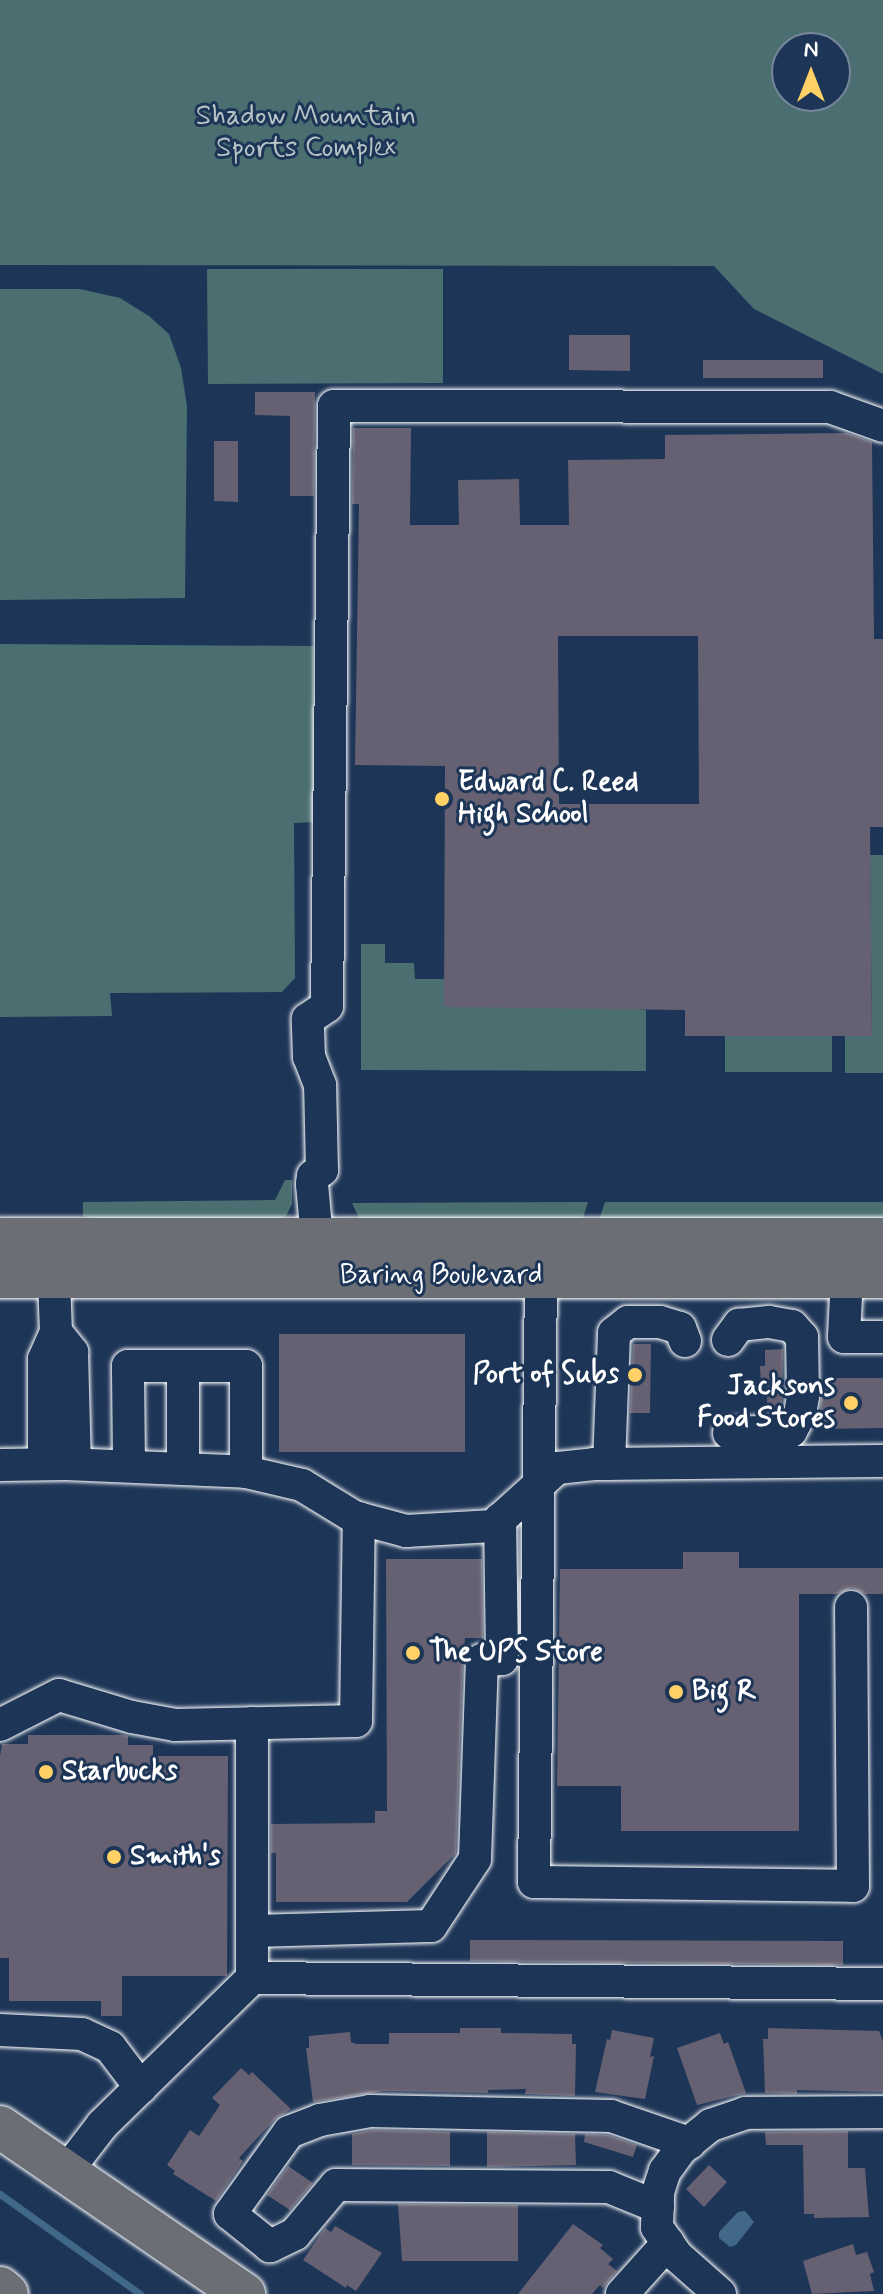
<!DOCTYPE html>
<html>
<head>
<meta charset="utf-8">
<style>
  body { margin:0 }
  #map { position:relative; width:883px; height:2294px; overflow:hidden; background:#1d3557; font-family:Mynerve,sans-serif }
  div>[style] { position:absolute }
  .green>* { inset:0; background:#4b6f71 }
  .water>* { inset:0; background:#426889 }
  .stream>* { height:7px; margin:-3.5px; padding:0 3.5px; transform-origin:3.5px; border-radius:3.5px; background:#426889 }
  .building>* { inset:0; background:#656172 }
  .roads { filter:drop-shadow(0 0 2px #fff) drop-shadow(0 0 2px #fff) }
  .minor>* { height:32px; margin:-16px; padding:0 16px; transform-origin:16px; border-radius:16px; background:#1d3557 }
  .major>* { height:42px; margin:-21px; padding:0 21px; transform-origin:21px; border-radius:21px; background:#6b6f75 }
  .dots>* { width:22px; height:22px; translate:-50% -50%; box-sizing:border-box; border:4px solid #1d3557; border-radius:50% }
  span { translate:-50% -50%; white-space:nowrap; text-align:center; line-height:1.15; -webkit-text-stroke:6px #1d3557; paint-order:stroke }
  .park-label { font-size:28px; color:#b7c5c6 }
  .poi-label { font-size:28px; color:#fff; font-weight:700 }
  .left { translate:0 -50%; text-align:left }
  .right { translate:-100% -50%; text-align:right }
  .street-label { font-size:28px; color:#fff }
  .north { position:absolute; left:771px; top:32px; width:80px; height:80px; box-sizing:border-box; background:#1d3557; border:2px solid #77869a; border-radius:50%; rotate:0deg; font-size:22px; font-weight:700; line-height:32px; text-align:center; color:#fff }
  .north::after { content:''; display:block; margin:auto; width:28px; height:36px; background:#ffd166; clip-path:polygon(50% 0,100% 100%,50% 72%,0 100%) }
</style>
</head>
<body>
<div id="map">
  <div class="green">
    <i style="clip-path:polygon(evenodd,0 0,883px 0,883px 374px,754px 309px,714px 266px,0 265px,0 0,787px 48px,835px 48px,835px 96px,787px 96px,787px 48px)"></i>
    <i style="clip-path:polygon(207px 269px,443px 269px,443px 383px,208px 384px)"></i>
    <i style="clip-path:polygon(0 289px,80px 289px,120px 298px,149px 316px,169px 334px,181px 368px,187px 406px,185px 598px,0 600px)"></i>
    <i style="clip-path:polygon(0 644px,313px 646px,315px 822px,294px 823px,295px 978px,282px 992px,110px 993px,112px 1016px,0 1017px)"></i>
    <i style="clip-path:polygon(870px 855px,883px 855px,883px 1073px,845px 1073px,845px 1036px,872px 1035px)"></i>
    <i style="clip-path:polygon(361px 944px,385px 944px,385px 963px,414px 963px,415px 979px,444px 979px,646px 1010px,646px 1071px,361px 1070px)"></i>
    <i style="clip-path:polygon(725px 1036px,832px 1036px,832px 1072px,725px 1072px)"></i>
    <i style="clip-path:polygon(285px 1180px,292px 1180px,292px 1204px,286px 1216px,276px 1221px,101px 1220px,83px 1216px,83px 1202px,275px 1200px)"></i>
    <i style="clip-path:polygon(588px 1202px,582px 1221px,359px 1218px,352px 1203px)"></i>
    <i style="clip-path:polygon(605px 1202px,883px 1202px,883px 1223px,599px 1220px)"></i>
  </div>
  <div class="water">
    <i style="clip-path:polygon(745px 2211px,754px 2222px,736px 2245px,730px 2247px,719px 2238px,719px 2232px,738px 2212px)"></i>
  </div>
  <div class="stream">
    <i style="left:0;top:2194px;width:172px;rotate:35.5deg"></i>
  </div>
  <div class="building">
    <i style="clip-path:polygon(569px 335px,630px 335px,630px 371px,569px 370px)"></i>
    <i style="clip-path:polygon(703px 360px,823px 360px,823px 378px,703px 378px)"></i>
    <i style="clip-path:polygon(255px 392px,315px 392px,314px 496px,290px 496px,290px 416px,255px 415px)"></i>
    <i style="clip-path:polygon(evenodd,353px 428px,411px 428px,410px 525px,459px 525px,458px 480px,519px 479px,520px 525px,569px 525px,568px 460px,665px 459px,665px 435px,847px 433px,872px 442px,874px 639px,883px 639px,883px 827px,870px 827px,872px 1036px,685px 1036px,685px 1010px,444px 1007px,445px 766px,355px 765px,359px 504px,352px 504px,353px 428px,558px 636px,698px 636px,699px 804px,559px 804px,558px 636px)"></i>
    <i style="clip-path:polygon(214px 441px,238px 441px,238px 502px,214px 501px)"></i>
    <i style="clip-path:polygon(279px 1334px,465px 1334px,465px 1452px,279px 1452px)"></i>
    <i style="clip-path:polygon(633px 1344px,651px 1344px,650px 1413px,630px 1413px)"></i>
    <i style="clip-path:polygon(783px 1349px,782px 1408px,767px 1410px,767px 1385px,761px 1385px,760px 1366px,765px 1366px,765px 1350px)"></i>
    <i style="clip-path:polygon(822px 1378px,883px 1378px,883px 1428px,819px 1429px)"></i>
    <i style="clip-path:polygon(683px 1552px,739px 1552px,739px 1568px,883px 1568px,883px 1594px,865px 1594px,852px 1588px,837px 1594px,799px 1594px,799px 1831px,621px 1831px,621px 1786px,557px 1786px,560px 1569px,683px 1569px)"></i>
    <i style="clip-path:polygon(386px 1559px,482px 1559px,483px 1638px,465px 1638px,463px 1659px,456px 1853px,407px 1902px,276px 1902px,276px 1853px,271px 1853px,271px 1824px,375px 1823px,375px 1811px,387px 1811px)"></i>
    <i style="clip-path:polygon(28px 1735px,124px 1735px,128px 1736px,128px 1745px,153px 1745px,153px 1756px,228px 1756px,227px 1976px,122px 1976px,122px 2016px,101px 2016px,101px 2001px,9px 2001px,9px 1958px,0 1958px,0 1756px,2px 1744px,28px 1744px)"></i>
    <i style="clip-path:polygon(470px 1940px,843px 1941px,843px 1965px,470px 1961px)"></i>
    <i style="clip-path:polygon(460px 2028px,501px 2028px,501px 2033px,572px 2034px,572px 2044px,576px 2044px,575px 2096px,525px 2094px,526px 2089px,488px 2090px,488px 2093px,384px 2091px,313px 2102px,306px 2048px,309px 2048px,309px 2036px,350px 2032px,351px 2042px,356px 2044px,389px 2044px,389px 2033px,460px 2033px)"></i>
    <i style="clip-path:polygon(768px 2028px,879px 2031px,883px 2041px,883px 2092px,797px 2090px,797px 2094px,765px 2093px,763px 2039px,768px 2039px)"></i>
    <i style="clip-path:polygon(612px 2030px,654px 2038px,650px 2057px,654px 2056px,645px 2099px,595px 2092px,607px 2039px,610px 2040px)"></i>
    <i style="clip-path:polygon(720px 2033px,724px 2044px,728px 2042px,746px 2093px,697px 2105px,677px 2048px)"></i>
    <i style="clip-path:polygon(241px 2068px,249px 2075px,252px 2072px,291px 2109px,274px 2120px,239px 2158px,243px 2161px,216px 2201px,173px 2174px,175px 2171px,167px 2165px,190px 2130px,199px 2136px,220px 2105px,212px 2098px)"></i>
    <i style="clip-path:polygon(372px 2130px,450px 2132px,450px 2166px,352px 2165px,352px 2134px)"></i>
    <i style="clip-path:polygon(848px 2131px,848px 2168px,865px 2168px,869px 2217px,814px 2218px,814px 2214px,804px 2214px,803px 2145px,766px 2145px,765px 2132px)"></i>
    <i style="clip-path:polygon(487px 2132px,575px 2134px,576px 2165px,487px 2167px)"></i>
    <i style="clip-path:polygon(585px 2134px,608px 2135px,637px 2145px,633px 2157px,584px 2142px)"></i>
    <i style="clip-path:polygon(709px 2165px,727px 2182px,704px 2207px,686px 2189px)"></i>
    <i style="clip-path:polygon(288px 2166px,313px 2183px,290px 2210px,267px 2195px)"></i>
    <i style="clip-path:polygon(398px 2204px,518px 2205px,518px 2261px,402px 2261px)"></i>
    <i style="clip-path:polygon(573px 2224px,603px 2245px,600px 2248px,613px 2259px,608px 2264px,617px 2271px,603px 2288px,600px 2285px,592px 2294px,518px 2294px)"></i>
    <i style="clip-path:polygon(335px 2226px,382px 2253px,356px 2291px,347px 2285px,346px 2288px,303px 2260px,325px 2228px,331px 2232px)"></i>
    <i style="clip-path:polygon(853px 2244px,856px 2255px,867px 2252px,874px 2272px,870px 2274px,874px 2291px,812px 2294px,803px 2261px)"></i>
  </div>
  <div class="roads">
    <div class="minor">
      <i style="left:322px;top:1170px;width:85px;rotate:-91.3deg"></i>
      <i style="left:320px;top:1085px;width:30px;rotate:-111deg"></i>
      <i style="left:309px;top:1057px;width:38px;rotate:-92deg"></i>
      <i style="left:308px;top:1019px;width:23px;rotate:-34deg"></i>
      <i style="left:327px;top:1006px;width:600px;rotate:-89.33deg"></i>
      <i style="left:334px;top:406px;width:496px;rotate:0.1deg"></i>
      <i style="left:830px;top:407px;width:56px;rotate:19.7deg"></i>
      <i style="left:319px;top:1261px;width:77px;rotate:-95.2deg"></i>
      <i style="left:312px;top:1184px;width:8px;rotate:-83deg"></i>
      <i style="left:313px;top:1176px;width:11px;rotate:-34deg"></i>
      <i style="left:541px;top:1276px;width:606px;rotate:90.66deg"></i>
      <i style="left:534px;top:1882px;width:319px;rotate:0.7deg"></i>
      <i style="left:853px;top:1886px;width:279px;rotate:-90.4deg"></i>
      <i style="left:847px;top:1277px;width:60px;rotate:92.9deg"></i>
      <i style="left:844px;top:1337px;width:39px"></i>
      <i style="left:56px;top:1332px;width:26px;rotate:51deg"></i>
      <i style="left:72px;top:1352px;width:112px;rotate:88.5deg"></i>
      <i style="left:728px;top:1340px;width:19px;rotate:-54deg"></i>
      <i style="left:739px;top:1325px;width:30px;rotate:-6deg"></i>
      <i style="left:769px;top:1322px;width:23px;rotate:10deg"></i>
      <i style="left:792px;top:1326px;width:15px;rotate:48deg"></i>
      <i style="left:802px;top:1337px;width:59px;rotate:89deg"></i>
      <i style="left:803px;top:1396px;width:18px;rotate:99deg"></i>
      <i style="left:800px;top:1414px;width:19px;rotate:118deg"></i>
      <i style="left:791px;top:1431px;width:62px;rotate:178.2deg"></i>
      <i style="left:44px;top:1464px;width:105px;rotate:-90deg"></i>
      <i style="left:44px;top:1359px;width:30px;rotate:-66deg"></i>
      <i style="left:56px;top:1332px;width:78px;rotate:-92.2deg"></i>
      <i style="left:609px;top:1464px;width:131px;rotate:-87.8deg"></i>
      <i style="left:614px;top:1333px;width:18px;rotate:-38deg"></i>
      <i style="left:628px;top:1322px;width:32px"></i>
      <i style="left:660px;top:1322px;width:21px;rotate:17deg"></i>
      <i style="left:680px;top:1328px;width:14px;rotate:69deg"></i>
      <i style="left:0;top:1465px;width:66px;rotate:-0.9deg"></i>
      <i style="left:66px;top:1464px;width:180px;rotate:2.5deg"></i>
      <i style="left:246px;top:1472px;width:57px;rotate:13.1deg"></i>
      <i style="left:302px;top:1485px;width:61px;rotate:31.6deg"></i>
      <i style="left:354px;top:1517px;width:54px;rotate:15.1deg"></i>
      <i style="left:406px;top:1531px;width:87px;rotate:-3.3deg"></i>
      <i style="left:493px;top:1526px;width:86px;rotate:-42.2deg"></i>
      <i style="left:557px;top:1468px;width:37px;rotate:-6deg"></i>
      <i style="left:594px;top:1464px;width:289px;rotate:-0.6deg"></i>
      <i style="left:129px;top:1466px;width:100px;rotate:-90.6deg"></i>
      <i style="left:128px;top:1366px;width:55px"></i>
      <i style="left:183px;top:1469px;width:103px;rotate:-90deg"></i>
      <i style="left:183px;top:1366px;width:63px"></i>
      <i style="left:246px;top:1366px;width:106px;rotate:90deg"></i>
      <i style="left:252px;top:1723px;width:255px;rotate:90deg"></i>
      <i style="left:0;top:1725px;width:66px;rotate:-27deg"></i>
      <i style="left:59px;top:1695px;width:76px;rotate:16.8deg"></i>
      <i style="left:132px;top:1717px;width:44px;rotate:10.5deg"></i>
      <i style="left:175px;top:1725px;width:181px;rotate:-1.3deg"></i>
      <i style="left:356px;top:1721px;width:203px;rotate:-89.2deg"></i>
      <i style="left:252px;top:1931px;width:179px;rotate:-1.6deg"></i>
      <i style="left:431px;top:1926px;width:80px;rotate:-56.7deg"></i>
      <i style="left:475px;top:1859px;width:199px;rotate:-88deg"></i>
      <i style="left:482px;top:1660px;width:20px;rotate:-3deg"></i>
      <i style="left:502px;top:1659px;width:140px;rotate:-90.8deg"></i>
      <i style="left:0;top:2030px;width:82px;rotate:2.8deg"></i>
      <i style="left:82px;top:2034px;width:31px;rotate:25deg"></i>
      <i style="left:110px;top:2047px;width:51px;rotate:52.9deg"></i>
      <i style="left:66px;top:2172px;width:59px;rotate:-52.5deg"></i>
      <i style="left:102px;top:2125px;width:210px;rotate:-44.4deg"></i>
      <i style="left:252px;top:1978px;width:631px;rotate:0.54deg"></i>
      <i style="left:658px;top:2207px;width:53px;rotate:-157.8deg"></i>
      <i style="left:609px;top:2187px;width:273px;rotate:-179.6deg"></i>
      <i style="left:336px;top:2185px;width:64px;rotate:129.9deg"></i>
      <i style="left:295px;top:2234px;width:28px;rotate:154deg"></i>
      <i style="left:270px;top:2246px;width:51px;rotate:-141.3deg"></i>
      <i style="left:230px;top:2214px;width:101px;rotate:-54.3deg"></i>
      <i style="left:289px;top:2132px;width:33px;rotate:-21deg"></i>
      <i style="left:320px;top:2120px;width:51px;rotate:-10.2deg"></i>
      <i style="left:370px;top:2111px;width:241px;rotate:1.2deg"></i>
      <i style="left:611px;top:2116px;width:83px;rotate:19.1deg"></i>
      <i style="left:622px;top:2294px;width:69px;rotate:-48deg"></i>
      <i style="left:720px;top:2294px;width:57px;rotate:-138.5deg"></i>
      <i style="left:677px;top:2256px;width:35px;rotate:-125deg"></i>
      <i style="left:657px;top:2227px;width:35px;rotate:-88deg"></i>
      <i style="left:658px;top:2192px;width:22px;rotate:-72deg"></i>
      <i style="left:665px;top:2171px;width:27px;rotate:-54deg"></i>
      <i style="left:681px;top:2149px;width:38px;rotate:-39deg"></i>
      <i style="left:711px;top:2125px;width:36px;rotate:-19deg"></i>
      <i style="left:745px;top:2113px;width:138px;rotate:-0.4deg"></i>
    </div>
    <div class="major">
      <i style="left:0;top:1239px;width:883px"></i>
      <i style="left:0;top:1277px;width:883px"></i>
      <i style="left:0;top:2127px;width:296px;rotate:34.4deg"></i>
      <i style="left:0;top:2288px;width:9px;rotate:41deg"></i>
    </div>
  </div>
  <div class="dots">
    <i style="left:442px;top:799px;background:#ffd166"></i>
    <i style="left:635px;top:1375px;background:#ffd166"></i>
    <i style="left:851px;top:1403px;background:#ffd166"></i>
    <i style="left:413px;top:1653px;background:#ffd166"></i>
    <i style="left:676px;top:1692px;background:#ffd166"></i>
    <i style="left:46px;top:1772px;background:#ffd166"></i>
    <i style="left:114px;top:1857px;background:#ffd166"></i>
  </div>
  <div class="park-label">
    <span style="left:306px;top:133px">Shadow Mountain<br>Sports Complex</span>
  </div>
  <div class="poi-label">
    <span class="left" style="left:458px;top:799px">Edward C. Reed<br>High School</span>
    <span class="right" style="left:619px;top:1375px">Port of Subs</span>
    <span class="right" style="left:835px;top:1403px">Jacksons<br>Food Stores</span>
    <span class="left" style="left:429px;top:1653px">The UPS Store</span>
    <span class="left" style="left:692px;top:1692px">Big R</span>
    <span class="left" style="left:62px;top:1772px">Starbucks</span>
    <span class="left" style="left:130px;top:1857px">Smith's</span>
  </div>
  <div class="street-label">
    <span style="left:441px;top:1276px">Baring Boulevard</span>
  </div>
  <div class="north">N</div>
</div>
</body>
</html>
